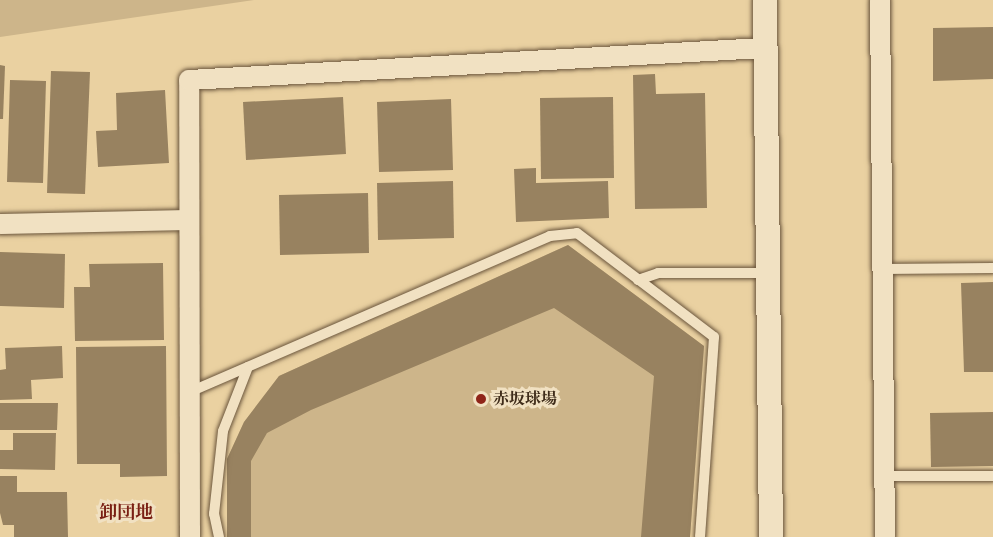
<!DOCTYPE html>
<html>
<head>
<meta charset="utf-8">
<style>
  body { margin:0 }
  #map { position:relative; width:993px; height:537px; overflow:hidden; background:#ead1a1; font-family:Alegreya,"Noto Serif JP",serif }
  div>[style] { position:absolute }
  .green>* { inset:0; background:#cdb58a }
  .building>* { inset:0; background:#988260 }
  .roads { filter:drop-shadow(0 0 2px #6a553c) drop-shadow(0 0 2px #6a553c) }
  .service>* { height:10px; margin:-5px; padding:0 5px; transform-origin:5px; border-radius:5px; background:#f1e1c2 }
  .minor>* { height:20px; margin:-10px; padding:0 10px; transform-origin:10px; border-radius:10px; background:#f1e1c2 }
  .tertiary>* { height:24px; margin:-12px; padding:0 12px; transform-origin:12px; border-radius:12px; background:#f1e1c2 }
  .dots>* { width:16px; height:16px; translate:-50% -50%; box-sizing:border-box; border:3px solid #f1e1c2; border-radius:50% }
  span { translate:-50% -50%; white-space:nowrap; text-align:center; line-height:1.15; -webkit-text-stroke:6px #f1e1c2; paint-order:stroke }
  .poi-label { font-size:16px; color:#3f2c1a; font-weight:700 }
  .left { translate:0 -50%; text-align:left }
  .neighbourhood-label { font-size:18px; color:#7a1f14; font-weight:700 }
</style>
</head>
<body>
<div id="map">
  <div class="green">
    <i style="clip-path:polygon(0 0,254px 0,0 37px)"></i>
    <i style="clip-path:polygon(568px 245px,704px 346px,690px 537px,227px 537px,227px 459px,244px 422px,279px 376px)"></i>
  </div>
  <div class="building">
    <i style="clip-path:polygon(993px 27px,993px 79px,933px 81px,933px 28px)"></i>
    <i style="clip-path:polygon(0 65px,5px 66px,3px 119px,0 119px)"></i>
    <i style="clip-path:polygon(51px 71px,90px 72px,85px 194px,47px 193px)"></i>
    <i style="clip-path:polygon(655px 74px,656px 94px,705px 93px,707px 208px,635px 209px,633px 75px)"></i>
    <i style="clip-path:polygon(10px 80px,46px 81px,43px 183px,7px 182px)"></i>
    <i style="clip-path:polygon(165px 90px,169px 163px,98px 167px,96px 131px,117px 130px,116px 93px)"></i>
    <i style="clip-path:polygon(343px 97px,346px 154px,246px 160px,243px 102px)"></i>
    <i style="clip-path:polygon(613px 97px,614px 178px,541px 179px,540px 98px)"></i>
    <i style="clip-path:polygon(451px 99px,453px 170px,379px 172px,377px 102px)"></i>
    <i style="clip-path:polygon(536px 168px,536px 183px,608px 181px,609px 218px,516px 222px,514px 169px)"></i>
    <i style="clip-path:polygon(453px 181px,454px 238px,378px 240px,377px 183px)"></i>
    <i style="clip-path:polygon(368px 193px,369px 253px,280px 255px,279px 195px)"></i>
    <i style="clip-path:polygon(568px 245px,704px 346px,690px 537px,641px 537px,654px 376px,554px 308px,311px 410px,267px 433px,251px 461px,251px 537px,227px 537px,227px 459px,244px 422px,279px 376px)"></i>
    <i style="clip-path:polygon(0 252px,65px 254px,64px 308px,0 306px)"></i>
    <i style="clip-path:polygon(163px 263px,164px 340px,75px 341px,74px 287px,90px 287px,89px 264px)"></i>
    <i style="clip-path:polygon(993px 282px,993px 372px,964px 372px,961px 283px)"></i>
    <i style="clip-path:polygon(62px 346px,63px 378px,31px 380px,32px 399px,0 400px,0 370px,6px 369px,5px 348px)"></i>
    <i style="clip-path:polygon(166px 346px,167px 476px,120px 477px,120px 464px,77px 464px,76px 347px)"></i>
    <i style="clip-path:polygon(0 403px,58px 403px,57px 430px,0 430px)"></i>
    <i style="clip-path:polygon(993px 412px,993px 466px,931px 467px,930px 413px)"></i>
    <i style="clip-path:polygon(13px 433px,56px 433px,55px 470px,0 469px,0 450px,13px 450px)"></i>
    <i style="clip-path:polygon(0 476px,17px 476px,17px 492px,67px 492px,68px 537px,14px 537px,14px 525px,3px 525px,0 513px)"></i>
  </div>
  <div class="roads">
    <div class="service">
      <i style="left:882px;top:269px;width:111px;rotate:-0.5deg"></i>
      <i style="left:638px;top:280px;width:21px;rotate:-19deg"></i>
      <i style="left:658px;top:273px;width:110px"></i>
      <i style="left:192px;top:391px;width:390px;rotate:-23.4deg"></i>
      <i style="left:550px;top:236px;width:27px;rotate:-6deg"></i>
      <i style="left:577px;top:233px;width:172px;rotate:37.2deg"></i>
      <i style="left:714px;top:337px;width:200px;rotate:94deg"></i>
      <i style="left:884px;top:476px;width:109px"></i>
      <i style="left:219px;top:537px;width:24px;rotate:-102deg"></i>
      <i style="left:214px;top:514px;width:83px;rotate:-83.8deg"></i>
      <i style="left:223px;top:431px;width:69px;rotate:-68.7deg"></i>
    </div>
    <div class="minor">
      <i style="left:880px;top:0;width:537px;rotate:89.47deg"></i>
      <i style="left:0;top:224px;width:189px;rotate:-1.2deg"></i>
      <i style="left:190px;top:537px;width:457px;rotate:-90.1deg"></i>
      <i style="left:189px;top:80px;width:576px;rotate:-3.19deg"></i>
    </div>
    <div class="tertiary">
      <i style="left:765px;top:0;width:537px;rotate:89.36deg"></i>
    </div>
  </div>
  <div class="dots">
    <i style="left:481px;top:399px;background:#8f2418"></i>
  </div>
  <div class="poi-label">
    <span class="left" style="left:493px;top:399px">赤坂球場</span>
  </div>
  <div class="neighbourhood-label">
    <span style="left:126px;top:512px">卸団地</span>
  </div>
</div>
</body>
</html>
